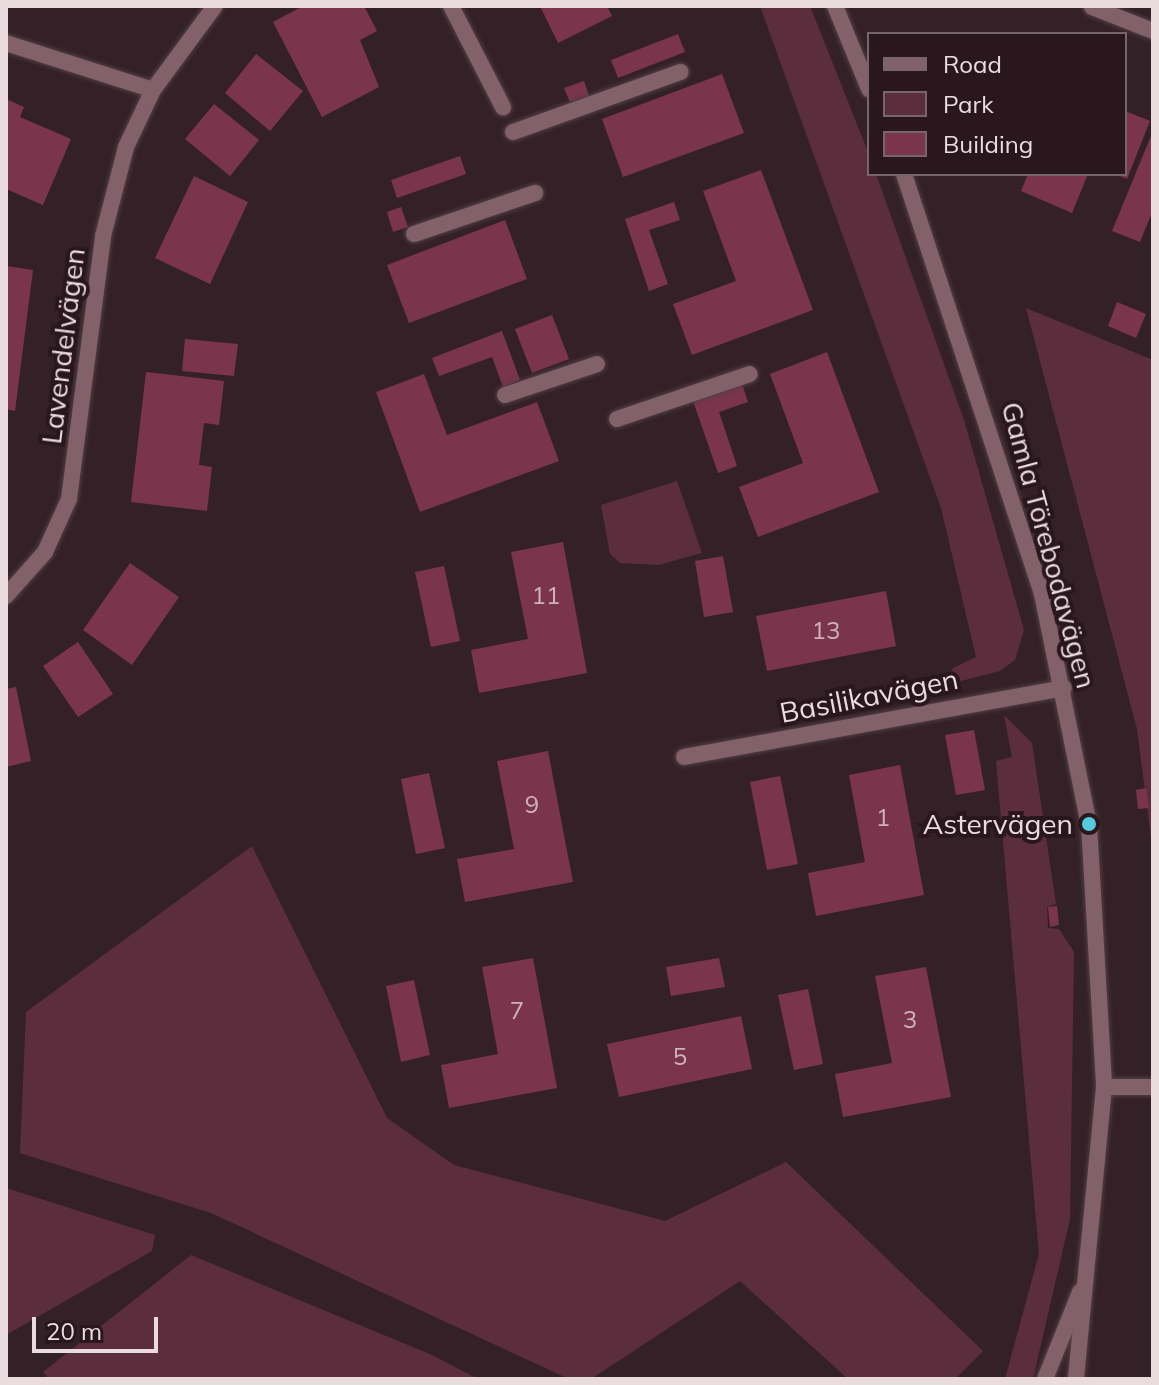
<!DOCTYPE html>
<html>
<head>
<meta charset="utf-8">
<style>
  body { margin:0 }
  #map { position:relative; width:1159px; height:1385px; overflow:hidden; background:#342127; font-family:Mulish,sans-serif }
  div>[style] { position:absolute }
  .green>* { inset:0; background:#5c2e3d }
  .building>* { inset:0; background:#7a354d }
  .roads { filter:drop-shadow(0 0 2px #513f44) drop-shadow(0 0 2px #513f44) }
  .service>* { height:16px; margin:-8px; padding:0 8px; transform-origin:8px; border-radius:8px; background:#82616a }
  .minor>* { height:16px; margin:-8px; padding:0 8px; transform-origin:8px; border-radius:8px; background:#82616a }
  .dots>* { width:22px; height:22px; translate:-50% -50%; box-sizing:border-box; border:4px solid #2a171d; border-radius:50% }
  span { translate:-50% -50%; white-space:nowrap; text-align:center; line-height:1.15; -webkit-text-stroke:8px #2a171d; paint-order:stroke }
  .number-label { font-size:24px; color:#cdb2ba }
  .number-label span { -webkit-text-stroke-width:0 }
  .street-label { font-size:28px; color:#e9dbde }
  .poi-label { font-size:28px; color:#e9dbde }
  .right { translate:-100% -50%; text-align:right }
  .frame { position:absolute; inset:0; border:8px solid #e9dbde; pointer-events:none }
  .legend { position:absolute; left:867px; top:32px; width:260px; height:144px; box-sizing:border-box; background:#2a171d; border:2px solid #76656a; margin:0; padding:10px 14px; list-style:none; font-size:24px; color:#e9dbde }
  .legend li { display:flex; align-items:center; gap:16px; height:40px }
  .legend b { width:40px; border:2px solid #76656a }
  .scale { position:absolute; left:32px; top:1317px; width:126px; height:36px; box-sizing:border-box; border:4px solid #e9dbde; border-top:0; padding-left:10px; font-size:24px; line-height:28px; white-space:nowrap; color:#e9dbde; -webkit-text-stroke:6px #2a171d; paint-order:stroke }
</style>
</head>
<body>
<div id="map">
  <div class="green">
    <i style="clip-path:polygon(760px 6px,810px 6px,868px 152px,869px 174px,876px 174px,964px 420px,1024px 630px,1015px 660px,1000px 671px,961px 681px,951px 669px,976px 657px,941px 508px)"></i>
    <i style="clip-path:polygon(1026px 308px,1153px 360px,1153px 853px,1137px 729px)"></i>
    <i style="clip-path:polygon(677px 481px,702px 553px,658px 565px,620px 563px,610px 554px,601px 505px)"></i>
    <i style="clip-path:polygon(1004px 715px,1032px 743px,1056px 904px,1047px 907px,1048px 928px,1059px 929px,1074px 952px,1070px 1219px,1033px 1379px,1005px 1379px,1039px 1254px,996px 761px,1012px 757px)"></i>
    <i style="clip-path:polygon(252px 846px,387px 1118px,454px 1165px,665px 1221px,786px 1162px,983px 1351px,955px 1379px,848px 1379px,740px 1281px,591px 1379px,569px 1379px,211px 1213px,20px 1153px,26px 1012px)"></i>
    <i style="clip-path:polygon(6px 1188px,155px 1235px,152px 1251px,6px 1335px)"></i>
    <i style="clip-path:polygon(191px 1255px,432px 1355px,478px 1379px,49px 1379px,43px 1372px)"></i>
  </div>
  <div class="building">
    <i style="clip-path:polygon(303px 6px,364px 6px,377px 31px,360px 40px,379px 87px,322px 117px,273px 22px)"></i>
    <i style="clip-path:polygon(540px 6px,607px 6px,612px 16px,558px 43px)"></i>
    <i style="clip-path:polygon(678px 34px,685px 52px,618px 78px,611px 60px)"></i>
    <i style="clip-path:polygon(256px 54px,303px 91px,270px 131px,225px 93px)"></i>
    <i style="clip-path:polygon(722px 74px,744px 133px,623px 177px,602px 119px)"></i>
    <i style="clip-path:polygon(584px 81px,589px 96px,570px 102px,564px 88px)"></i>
    <i style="clip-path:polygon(6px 99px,24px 107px,20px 117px,71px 139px,43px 205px,6px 189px)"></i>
    <i style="clip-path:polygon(214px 104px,259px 140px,230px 176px,185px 139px)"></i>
    <i style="clip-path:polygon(1125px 111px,1150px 121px,1127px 179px,1115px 174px,1125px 174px)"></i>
    <i style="clip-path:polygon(1153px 131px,1153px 210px,1140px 242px,1112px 231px)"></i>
    <i style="clip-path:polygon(460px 156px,466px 174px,397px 198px,391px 180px)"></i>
    <i style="clip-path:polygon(761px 170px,813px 310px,692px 355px,673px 304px,736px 281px,703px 191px)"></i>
    <i style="clip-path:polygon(1028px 174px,1088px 174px,1072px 213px,1021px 191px)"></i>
    <i style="clip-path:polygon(194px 176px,248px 202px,210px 284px,155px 258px)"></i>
    <i style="clip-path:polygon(674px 202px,680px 220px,649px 230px,668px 284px,649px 291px,625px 219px)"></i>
    <i style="clip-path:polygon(401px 207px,408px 227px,393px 232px,387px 212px)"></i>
    <i style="clip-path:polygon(505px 220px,527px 279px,409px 323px,387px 265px)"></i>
    <i style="clip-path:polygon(6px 266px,33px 270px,15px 411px,6px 409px)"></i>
    <i style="clip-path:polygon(1117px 302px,1146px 314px,1136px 338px,1108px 326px)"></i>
    <i style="clip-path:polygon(552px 315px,569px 359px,532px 373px,515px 329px)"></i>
    <i style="clip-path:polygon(502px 331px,520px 380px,503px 387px,492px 357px,439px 376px,432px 358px)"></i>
    <i style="clip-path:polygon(185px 339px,238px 344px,234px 376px,182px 371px)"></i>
    <i style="clip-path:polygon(827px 352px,879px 492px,758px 537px,739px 487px,803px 463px,770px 374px)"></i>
    <i style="clip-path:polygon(146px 372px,224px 381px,219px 425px,204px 423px,199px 465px,212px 467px,207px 511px,131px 502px)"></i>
    <i style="clip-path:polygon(424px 374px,447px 435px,537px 402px,559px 461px,420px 512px,376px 392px)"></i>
    <i style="clip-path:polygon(742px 384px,748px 402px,719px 412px,737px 466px,718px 473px,693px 401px)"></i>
    <i style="clip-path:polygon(563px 542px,587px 673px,479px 693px,471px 650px,528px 639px,511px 552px)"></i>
    <i style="clip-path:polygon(723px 556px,733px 612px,704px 617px,695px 561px)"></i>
    <i style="clip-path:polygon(130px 563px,179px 597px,132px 665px,83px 630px)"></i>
    <i style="clip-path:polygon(444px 566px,460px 641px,431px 647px,415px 572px)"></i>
    <i style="clip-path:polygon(886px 591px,896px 646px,767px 671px,756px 616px)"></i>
    <i style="clip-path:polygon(78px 642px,113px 694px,78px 717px,43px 666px)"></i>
    <i style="clip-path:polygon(16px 687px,31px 761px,6px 767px,6px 689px)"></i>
    <i style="clip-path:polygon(974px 730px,985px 790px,956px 795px,945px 735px)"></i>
    <i style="clip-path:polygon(548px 751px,573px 882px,465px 902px,457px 859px,514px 849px,497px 761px)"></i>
    <i style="clip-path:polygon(900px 765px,924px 895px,816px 916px,808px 873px,865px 862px,849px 775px)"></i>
    <i style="clip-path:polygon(429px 773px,445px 848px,416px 854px,401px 779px)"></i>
    <i style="clip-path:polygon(780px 776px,798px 864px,767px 870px,750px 782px)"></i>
    <i style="clip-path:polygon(1146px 788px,1149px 808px,1138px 809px,1136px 790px)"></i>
    <i style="clip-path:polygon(1057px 906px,1059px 925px,1050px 927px,1048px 907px)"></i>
    <i style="clip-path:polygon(533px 958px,557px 1088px,449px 1108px,441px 1065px,498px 1054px,482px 967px)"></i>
    <i style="clip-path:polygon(719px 958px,725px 987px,671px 996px,666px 967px)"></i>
    <i style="clip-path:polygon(926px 967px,951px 1097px,843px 1117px,835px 1074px,892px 1063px,875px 976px)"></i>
    <i style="clip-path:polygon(414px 980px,430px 1055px,401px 1062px,386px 986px)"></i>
    <i style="clip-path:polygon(808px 989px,823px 1064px,794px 1070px,778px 995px)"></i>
    <i style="clip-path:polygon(741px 1016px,752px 1069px,619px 1097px,607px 1044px)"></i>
  </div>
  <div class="roads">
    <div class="service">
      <i style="left:1092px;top:7px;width:66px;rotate:21.5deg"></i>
      <i style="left:513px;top:132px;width:178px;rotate:-19.7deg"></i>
      <i style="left:414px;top:234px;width:128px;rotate:-18.7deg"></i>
      <i style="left:505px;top:395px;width:97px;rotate:-18.6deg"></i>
      <i style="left:617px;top:419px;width:140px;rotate:-18.7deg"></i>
    </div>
    <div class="minor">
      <i style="left:451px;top:6px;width:114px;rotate:62.8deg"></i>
      <i style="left:835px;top:6px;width:90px;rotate:67.7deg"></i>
      <i style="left:6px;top:43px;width:154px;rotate:17.7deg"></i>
      <i style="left:904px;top:174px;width:442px;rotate:71.8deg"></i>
      <i style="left:1042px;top:594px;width:235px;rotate:78.5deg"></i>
      <i style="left:1089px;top:824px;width:263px;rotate:86.7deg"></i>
      <i style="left:1104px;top:1087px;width:293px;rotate:95.5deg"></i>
      <i style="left:6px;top:596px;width:59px;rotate:-48.4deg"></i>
      <i style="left:45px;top:552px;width:58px;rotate:-65.6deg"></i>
      <i style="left:69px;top:499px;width:265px;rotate:-82.6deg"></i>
      <i style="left:103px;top:236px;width:92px;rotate:-75.5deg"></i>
      <i style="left:126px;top:147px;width:63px;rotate:-64.7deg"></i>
      <i style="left:153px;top:90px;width:104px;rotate:-53.6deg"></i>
      <i style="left:684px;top:757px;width:386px;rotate:-10.3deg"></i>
      <i style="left:1104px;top:1087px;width:49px"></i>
      <i style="left:1045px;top:1379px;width:94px;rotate:-68.1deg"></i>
    </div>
  </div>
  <div class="dots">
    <i style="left:1089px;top:824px;background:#54cade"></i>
  </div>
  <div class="number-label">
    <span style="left:546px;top:596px">11</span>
    <span style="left:826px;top:631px">13</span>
    <span style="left:532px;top:805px">9</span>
    <span style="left:883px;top:818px">1</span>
    <span style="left:517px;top:1011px">7</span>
    <span style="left:910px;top:1020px">3</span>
    <span style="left:680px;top:1057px">5</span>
  </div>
  <div class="street-label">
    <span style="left:63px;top:346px;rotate:-83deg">Lavendelvägen</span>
    <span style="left:1049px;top:545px;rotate:75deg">Gamla Törebodavägen</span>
    <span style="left:869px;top:696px;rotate:-11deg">Basilikavägen</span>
  </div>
  <div class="poi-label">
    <span class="right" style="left:1073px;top:824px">Astervägen</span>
  </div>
  <div class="frame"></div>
  <ul class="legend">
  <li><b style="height:10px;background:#82616a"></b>Road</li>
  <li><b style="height:22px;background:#5c2e3d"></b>Park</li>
  <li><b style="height:22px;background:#7a354d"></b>Building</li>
  </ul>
  <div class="scale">20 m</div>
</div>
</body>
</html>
